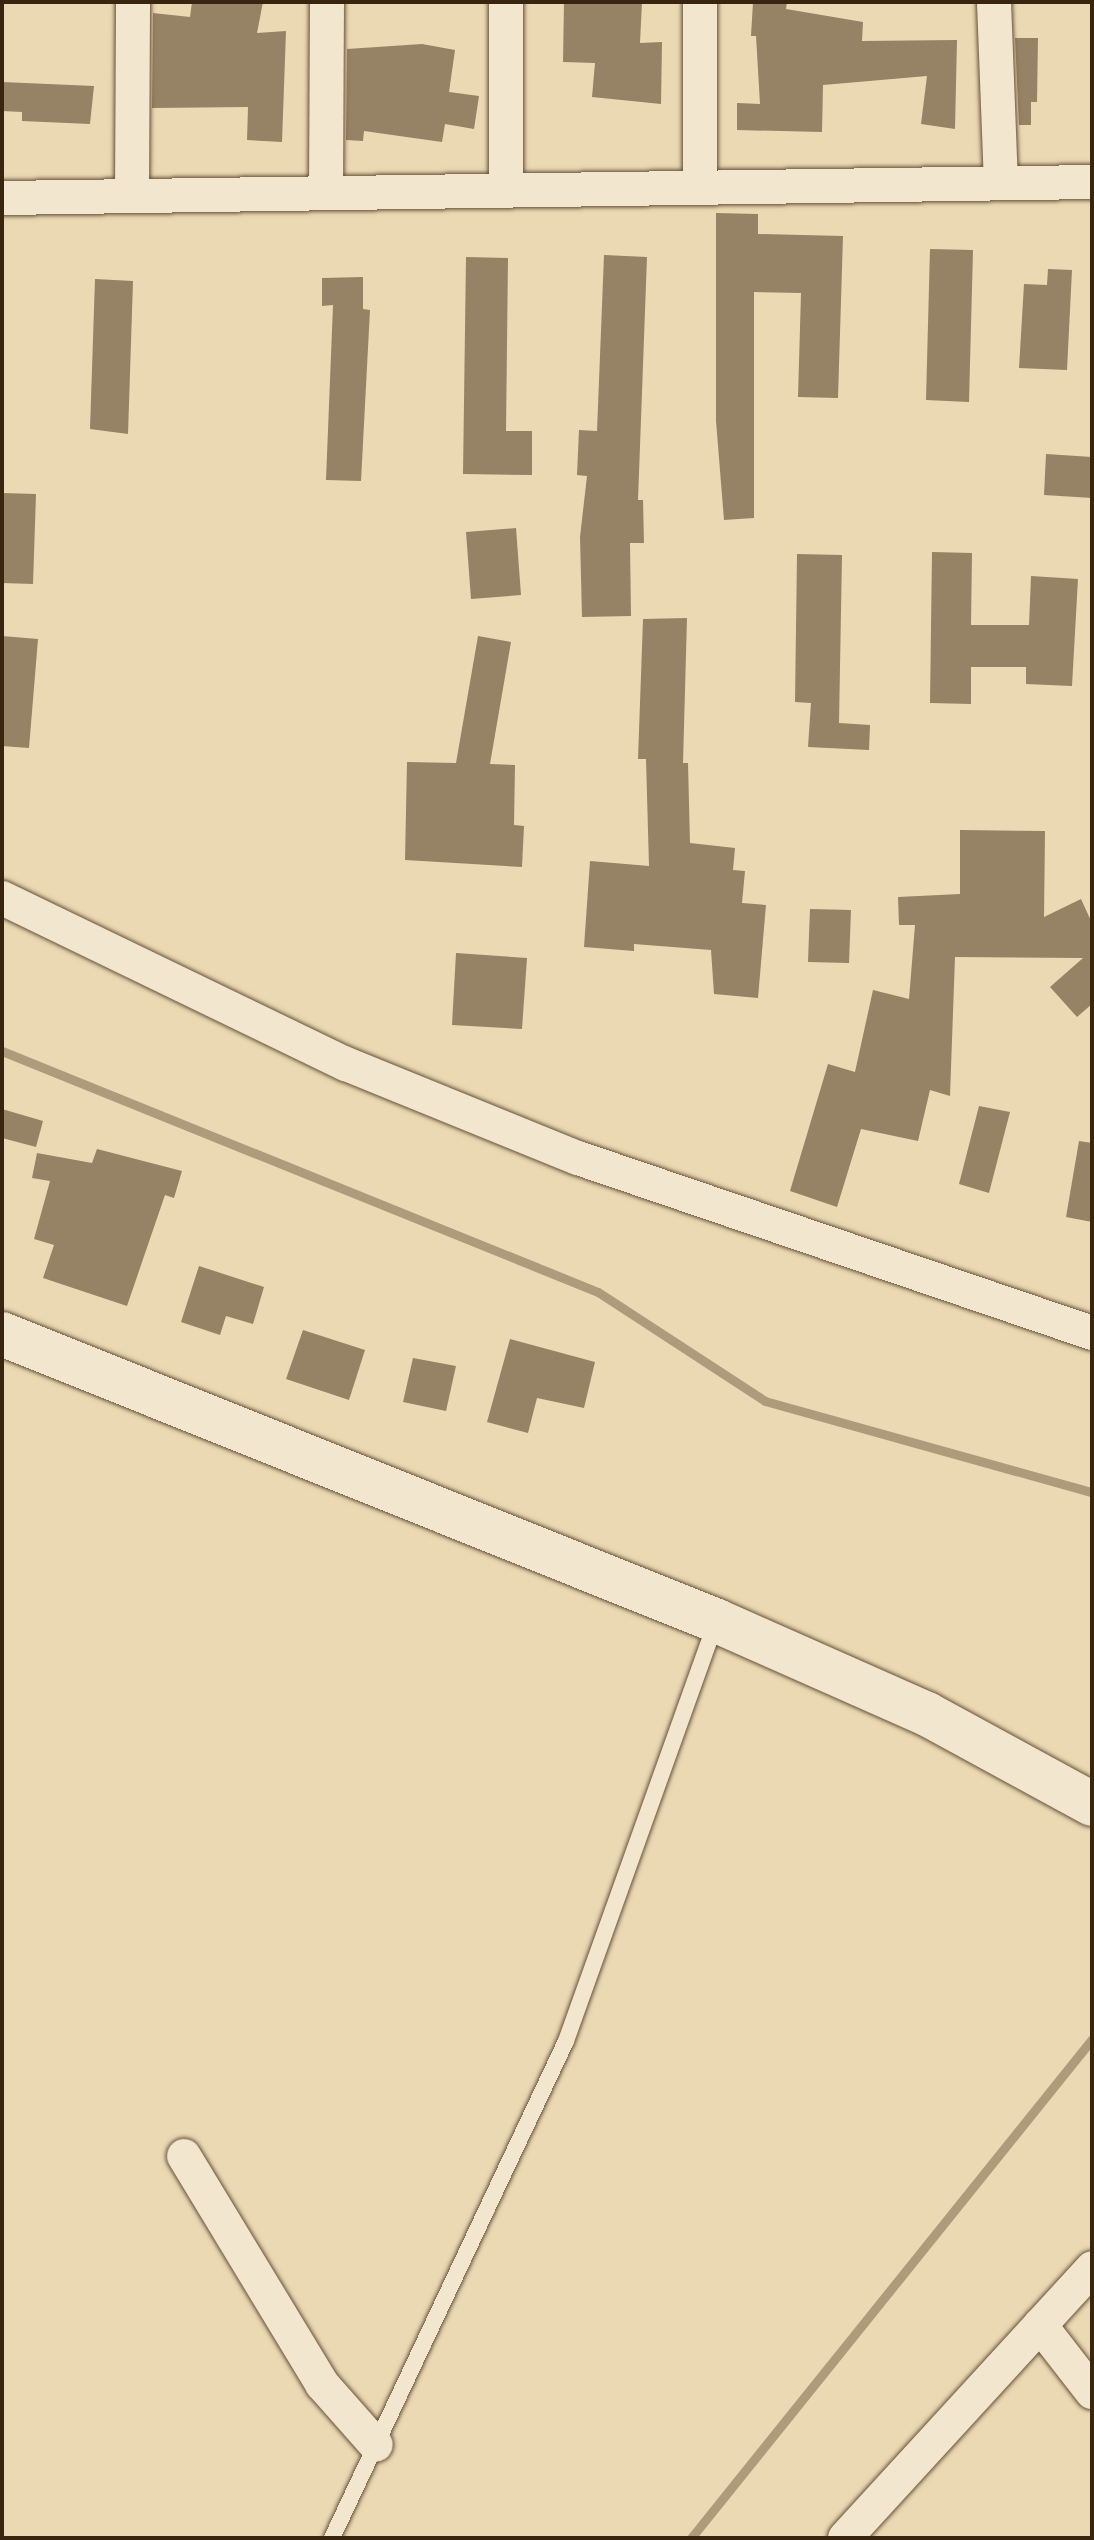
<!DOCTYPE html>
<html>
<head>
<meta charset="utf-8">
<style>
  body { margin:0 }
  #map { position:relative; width:1094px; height:2540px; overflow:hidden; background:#ebd9b3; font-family:Alegreya,serif }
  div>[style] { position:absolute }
  .stream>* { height:9px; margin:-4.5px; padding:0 4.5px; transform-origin:4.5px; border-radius:4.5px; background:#ae9b7c }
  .building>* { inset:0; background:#968265 }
  .roads { filter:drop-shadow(0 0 2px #665139) drop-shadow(0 0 2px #665139) }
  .lane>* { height:16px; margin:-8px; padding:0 8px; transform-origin:8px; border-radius:8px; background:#f2e6ce }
  .street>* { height:34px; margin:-17px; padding:0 17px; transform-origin:17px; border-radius:17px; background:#f2e6ce }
  .secondary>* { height:44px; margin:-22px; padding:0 22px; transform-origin:22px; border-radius:22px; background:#f2e6ce }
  span { translate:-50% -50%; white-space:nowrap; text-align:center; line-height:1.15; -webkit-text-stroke:6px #f2e6ce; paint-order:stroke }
  .frame { position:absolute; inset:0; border:4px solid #392410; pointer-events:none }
</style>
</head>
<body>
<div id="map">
  <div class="stream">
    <i style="left:2px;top:1051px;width:643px;rotate:22.02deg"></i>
    <i style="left:598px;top:1292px;width:199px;rotate:33.1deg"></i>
    <i style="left:765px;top:1401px;width:339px;rotate:15.6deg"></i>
    <i style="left:691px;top:2538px;width:640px;rotate:-51.21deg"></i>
  </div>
  <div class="building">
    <i style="clip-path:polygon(192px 2px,263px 2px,257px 33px,286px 31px,282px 142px,247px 140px,248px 107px,152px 108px,153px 13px,190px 17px)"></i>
    <i style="clip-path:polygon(564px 2px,642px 2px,640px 43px,662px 42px,661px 104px,592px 97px,595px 63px,563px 62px)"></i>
    <i style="clip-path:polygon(753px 2px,787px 2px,786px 9px,863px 22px,862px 41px,957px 40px,955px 129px,921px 124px,927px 76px,823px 85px,822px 132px,737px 130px,737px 103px,760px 104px,756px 36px,751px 36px)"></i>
    <i style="clip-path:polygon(1015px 38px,1038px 38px,1037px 102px,1031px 102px,1031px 125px,1019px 125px)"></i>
    <i style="clip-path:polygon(422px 44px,455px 50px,449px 92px,479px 96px,474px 129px,445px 124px,442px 142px,364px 131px,363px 141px,346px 140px,347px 49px)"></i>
    <i style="clip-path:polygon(2px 82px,94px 86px,90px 124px,22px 121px,22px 112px,2px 111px)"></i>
    <i style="clip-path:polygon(716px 213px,758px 214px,758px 234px,843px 236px,838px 398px,798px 397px,801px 293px,754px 292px,754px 518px,724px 520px,716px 421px)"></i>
    <i style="clip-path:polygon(930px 249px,973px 250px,969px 402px,926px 400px)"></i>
    <i style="clip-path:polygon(604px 255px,647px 257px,638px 500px,643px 500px,644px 543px,630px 543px,631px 616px,582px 617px,580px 537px,587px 476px,577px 475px,579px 430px,597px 431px)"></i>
    <i style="clip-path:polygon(466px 257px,508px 258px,506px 431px,532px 431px,532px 475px,463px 474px)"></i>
    <i style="clip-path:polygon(1048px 269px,1072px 270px,1067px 370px,1019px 368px,1024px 284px,1047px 285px)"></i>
    <i style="clip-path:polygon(363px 277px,363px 309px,370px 310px,361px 481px,326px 480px,333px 305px,322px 306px,322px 278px)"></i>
    <i style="clip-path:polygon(95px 279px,133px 281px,128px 434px,90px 429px)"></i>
    <i style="clip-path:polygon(1046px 454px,1092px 457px,1092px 498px,1044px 495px)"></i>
    <i style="clip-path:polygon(2px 493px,36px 494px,33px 584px,2px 583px)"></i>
    <i style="clip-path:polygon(516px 528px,521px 595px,471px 599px,466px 532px)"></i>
    <i style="clip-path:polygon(932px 552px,972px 553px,971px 625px,1029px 625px,1031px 576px,1078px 579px,1072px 686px,1026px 684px,1026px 667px,971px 667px,971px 704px,930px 703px)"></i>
    <i style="clip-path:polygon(797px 554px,842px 555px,839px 723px,870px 725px,869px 750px,808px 747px,811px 703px,795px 702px)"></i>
    <i style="clip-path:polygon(687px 618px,683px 763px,688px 763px,690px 843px,735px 848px,733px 870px,745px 871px,742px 903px,766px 905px,758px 998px,714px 994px,711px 950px,634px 944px,634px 951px,584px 947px,590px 861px,649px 866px,646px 759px,638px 759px,643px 619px)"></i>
    <i style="clip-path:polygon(2px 636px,38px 639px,29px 748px,2px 746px)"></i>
    <i style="clip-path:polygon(478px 636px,511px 642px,490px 764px,515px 765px,514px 825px,524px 826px,522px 867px,405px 860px,407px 762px,456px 763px)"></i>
    <i style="clip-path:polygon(960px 830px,1045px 831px,1044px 917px,1081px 899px,1092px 923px,1092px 1004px,1077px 1017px,1050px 987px,1083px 958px,955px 957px,950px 1096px,930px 1090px,918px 1141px,861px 1129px,837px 1207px,790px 1191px,828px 1064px,855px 1072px,873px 990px,909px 999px,915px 925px,899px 925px,898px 897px,960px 894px)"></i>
    <i style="clip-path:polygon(810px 909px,851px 910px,849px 963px,808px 962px)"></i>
    <i style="clip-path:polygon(456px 953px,527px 958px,522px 1029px,452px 1025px)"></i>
    <i style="clip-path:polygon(979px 1106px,1010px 1112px,989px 1193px,959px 1184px)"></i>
    <i style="clip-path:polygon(2px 1109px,43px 1121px,36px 1147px,2px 1138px)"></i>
    <i style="clip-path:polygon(1079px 1141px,1092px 1143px,1092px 1222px,1066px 1217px)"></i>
    <i style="clip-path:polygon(97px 1149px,182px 1171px,174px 1198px,165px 1195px,127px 1306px,43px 1278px,54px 1245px,34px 1239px,50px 1181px,32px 1178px,37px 1153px,92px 1163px)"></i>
    <i style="clip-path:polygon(199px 1266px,264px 1287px,253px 1324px,226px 1316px,220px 1335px,181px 1322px)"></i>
    <i style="clip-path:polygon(303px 1330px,365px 1350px,349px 1400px,286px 1379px)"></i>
    <i style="clip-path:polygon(510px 1339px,595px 1362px,584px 1408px,537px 1398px,528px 1433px,487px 1422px)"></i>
    <i style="clip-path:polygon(413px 1358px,456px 1366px,446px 1411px,403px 1402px)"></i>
  </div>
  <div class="roads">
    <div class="lane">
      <i style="left:332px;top:2538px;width:549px;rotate:-64.79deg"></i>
      <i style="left:566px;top:2041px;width:445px;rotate:-70.3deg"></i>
    </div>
    <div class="street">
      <i style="left:700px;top:2px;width:185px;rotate:90deg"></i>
      <i style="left:994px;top:2px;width:181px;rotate:87.8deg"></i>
      <i style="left:506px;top:191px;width:189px;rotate:-90deg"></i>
      <i style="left:326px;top:193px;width:191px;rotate:-89.7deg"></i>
      <i style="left:132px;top:196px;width:194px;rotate:-89.7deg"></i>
      <i style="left:2px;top:198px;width:1090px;rotate:-0.84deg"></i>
      <i style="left:2px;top:898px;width:382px;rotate:25.8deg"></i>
      <i style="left:346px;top:1064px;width:250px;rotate:22.1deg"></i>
      <i style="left:578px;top:1158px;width:543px;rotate:18.8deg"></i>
      <i style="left:184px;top:2156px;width:267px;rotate:58.8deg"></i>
      <i style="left:322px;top:2384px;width:81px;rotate:48.5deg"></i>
      <i style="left:1040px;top:2325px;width:85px;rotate:52.2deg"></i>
      <i style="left:845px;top:2538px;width:366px;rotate:-47.5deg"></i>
    </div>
    <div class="secondary">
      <i style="left:2px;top:1334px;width:770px;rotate:21.87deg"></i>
      <i style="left:717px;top:1621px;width:230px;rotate:23.9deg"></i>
      <i style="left:927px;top:1714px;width:188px;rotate:28.6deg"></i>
    </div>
  </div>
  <div class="frame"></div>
</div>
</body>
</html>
